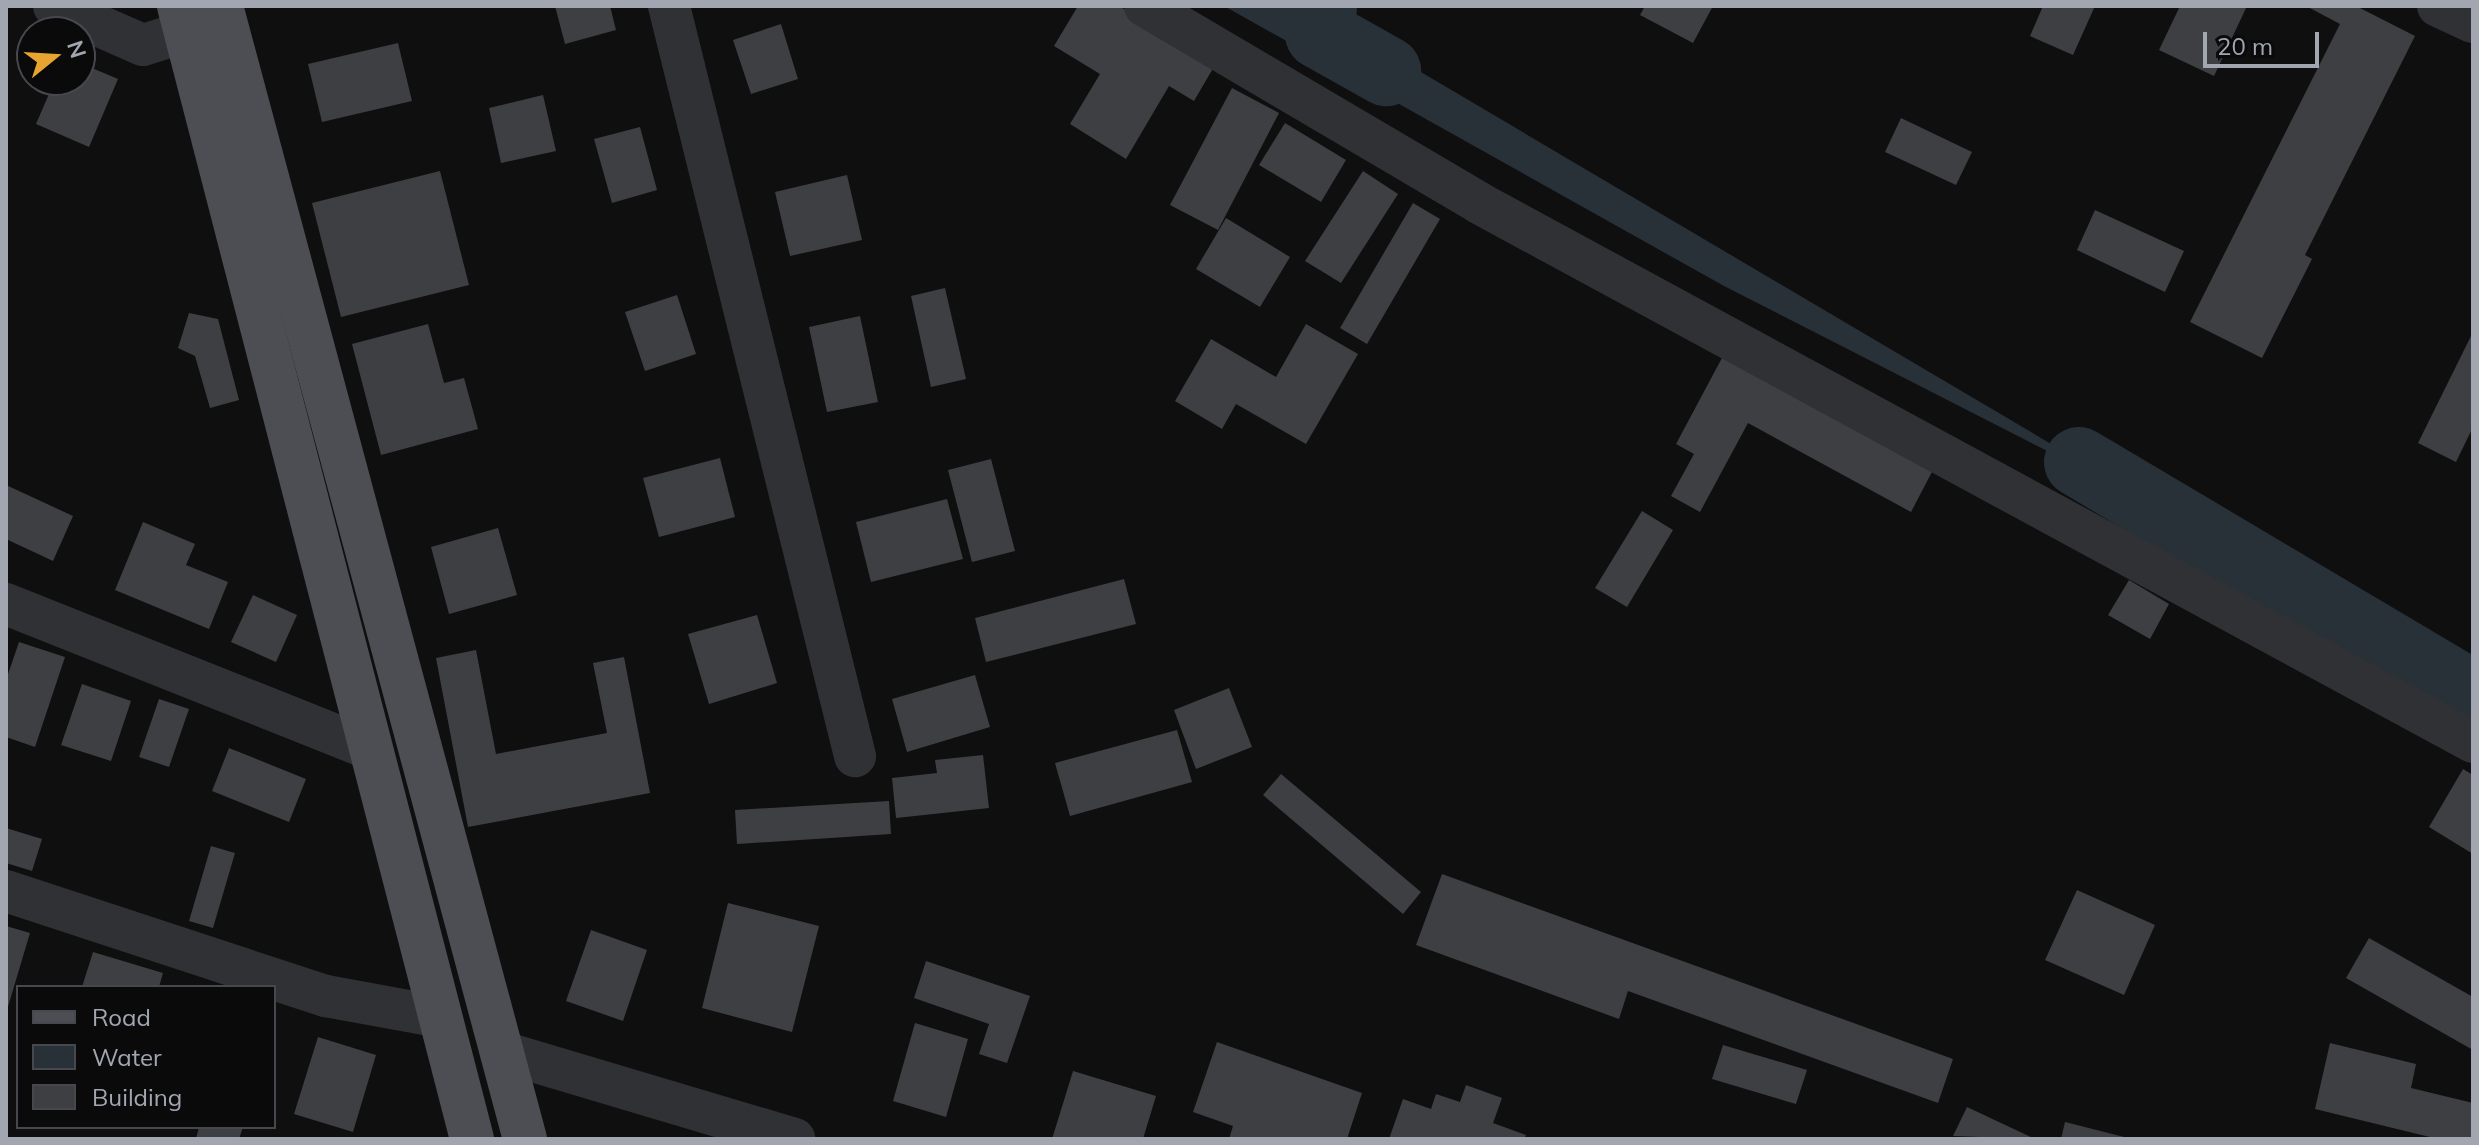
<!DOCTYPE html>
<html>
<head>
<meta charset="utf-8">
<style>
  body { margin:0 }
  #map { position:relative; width:2479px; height:1145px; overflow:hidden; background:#0f0f10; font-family:Mulish,sans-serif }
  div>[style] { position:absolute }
  .water>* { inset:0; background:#293138 }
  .river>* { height:70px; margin:-35px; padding:0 35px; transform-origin:35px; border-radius:35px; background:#293138 }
  .building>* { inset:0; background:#3e3f43 }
  .minor>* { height:42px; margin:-21px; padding:0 21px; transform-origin:21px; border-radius:21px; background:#303135 }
  .major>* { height:44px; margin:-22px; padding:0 22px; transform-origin:22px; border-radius:22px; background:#4c4e54 }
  span { translate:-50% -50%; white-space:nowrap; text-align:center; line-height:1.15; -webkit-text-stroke:8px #0a0a0b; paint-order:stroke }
  .frame { position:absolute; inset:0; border:8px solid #a1a6b0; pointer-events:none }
  .legend { position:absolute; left:16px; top:985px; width:260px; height:144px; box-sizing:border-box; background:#0a0a0b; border:2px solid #46484d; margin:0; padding:10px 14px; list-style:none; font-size:24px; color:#a1a6b0 }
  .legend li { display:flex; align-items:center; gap:16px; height:40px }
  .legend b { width:40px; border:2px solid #46484d }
  .north { position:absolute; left:16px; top:16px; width:80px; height:80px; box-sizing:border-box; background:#0a0a0b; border:2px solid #46484d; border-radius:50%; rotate:72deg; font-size:22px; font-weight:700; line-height:32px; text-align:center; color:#a1a6b0 }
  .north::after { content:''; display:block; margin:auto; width:28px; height:36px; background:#e6a531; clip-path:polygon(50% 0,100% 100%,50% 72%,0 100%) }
  .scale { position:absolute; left:2203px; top:32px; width:116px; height:36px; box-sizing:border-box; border:4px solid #a1a6b0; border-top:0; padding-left:10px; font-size:24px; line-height:28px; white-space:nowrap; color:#a1a6b0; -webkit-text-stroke:6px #0a0a0b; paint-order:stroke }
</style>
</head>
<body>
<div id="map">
  <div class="water">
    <i style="clip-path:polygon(1224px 6px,1309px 6px,2163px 510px,1724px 286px)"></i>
  </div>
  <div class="river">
    <i style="left:1322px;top:6px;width:28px;rotate:94deg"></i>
    <i style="left:1320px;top:34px;width:76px;rotate:29.3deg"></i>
    <i style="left:2079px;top:462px;width:458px;rotate:30.7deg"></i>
  </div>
  <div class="building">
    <i style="clip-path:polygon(555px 6px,610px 6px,616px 30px,565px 44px)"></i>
    <i style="clip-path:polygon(1078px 6px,1119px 6px,1215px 65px,1194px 101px,1169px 86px,1126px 159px,1070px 124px,1100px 74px,1054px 46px)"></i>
    <i style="clip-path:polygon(1645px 6px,1713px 6px,1693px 43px,1640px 15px)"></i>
    <i style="clip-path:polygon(2043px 6px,2095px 6px,2073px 55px,2030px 36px)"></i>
    <i style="clip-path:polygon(2180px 6px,2247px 6px,2214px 76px,2159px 50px)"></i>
    <i style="clip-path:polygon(2306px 6px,2356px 6px,2415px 36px,2305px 255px,2312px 259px,2262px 358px,2190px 322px,2340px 24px)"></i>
    <i style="clip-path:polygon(781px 24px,798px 79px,751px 94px,733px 40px)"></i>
    <i style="clip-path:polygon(398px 43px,412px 101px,322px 122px,308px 64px)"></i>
    <i style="clip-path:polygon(80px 63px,118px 79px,89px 147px,36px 124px,55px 80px,80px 80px)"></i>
    <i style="clip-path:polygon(1232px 88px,1279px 113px,1218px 230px,1170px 205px)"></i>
    <i style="clip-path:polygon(543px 95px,556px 151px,501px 163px,489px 108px)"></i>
    <i style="clip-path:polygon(1901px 118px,1972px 152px,1956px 185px,1885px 152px)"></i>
    <i style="clip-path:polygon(1285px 123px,1346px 160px,1321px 202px,1259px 165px)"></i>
    <i style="clip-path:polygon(640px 127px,657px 190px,612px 203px,594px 139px)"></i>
    <i style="clip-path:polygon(440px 171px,469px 285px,341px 317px,312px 203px)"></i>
    <i style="clip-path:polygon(1363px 171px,1398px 194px,1341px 283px,1305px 261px)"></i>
    <i style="clip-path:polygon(847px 175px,862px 240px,790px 256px,775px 192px)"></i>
    <i style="clip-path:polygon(1413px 203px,1440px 219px,1367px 344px,1340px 328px)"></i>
    <i style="clip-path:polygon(2095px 210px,2184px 251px,2165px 292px,2077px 250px)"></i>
    <i style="clip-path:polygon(1226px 218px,1290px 257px,1260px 307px,1196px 269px)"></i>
    <i style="clip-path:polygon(945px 288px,966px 379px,931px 387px,911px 296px)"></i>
    <i style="clip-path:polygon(677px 295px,696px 354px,645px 371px,625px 312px)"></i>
    <i style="clip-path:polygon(189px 313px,218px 319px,239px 400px,210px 408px,195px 356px,178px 348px)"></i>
    <i style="clip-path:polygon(860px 316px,878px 402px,827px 412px,809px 327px)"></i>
    <i style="clip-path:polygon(428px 324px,444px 383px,464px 378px,478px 429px,381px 455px,352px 344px)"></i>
    <i style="clip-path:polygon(1306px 324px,1358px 354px,1306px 444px,1236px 404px,1222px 429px,1175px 401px,1211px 339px,1276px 377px)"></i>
    <i style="clip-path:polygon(2473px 332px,2473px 427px,2456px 462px,2418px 443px)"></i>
    <i style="clip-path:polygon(1723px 356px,1933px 470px,1911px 512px,1748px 423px,1700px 512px,1671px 496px,1694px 454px,1676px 444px)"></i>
    <i style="clip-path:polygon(720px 458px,735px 517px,659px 537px,643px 478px)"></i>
    <i style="clip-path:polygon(991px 459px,1015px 551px,972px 562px,948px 470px)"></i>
    <i style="clip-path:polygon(6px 485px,73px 516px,53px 561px,6px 539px)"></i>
    <i style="clip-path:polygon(947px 499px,963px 559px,871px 582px,856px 522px)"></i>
    <i style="clip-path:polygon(1642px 511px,1673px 530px,1627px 607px,1595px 588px)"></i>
    <i style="clip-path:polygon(143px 522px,195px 544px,186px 565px,228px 582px,209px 629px,115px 590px)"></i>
    <i style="clip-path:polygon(498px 528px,517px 595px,449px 614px,431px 547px)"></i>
    <i style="clip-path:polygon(1124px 579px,1136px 624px,986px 662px,975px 618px)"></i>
    <i style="clip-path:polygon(2129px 580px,2169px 604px,2150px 639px,2108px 615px)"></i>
    <i style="clip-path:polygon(253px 595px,297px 615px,276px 662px,231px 642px)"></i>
    <i style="clip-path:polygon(757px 615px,777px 683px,709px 704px,688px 634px)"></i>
    <i style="clip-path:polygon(19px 642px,65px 657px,35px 747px,6px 737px,6px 680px)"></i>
    <i style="clip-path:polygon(476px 650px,496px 754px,607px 733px,593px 663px,624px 657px,650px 793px,468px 827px,436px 658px)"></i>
    <i style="clip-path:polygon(975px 675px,990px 727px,907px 752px,892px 699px)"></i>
    <i style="clip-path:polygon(82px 684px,131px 701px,111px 761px,61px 745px)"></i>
    <i style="clip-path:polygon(1229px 688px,1252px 747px,1196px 769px,1174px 710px)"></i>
    <i style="clip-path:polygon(159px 699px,189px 709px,169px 767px,139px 757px)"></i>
    <i style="clip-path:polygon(1177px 730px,1192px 782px,1070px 816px,1055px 763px)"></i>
    <i style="clip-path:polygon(229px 748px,306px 779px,289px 822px,212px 791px)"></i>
    <i style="clip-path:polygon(983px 755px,989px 808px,896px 818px,892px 778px,937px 773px,935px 760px)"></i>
    <i style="clip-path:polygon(2463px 769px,2473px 775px,2473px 854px,2429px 827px)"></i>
    <i style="clip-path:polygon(1281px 774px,1421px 892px,1403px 914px,1263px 795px)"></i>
    <i style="clip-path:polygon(889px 801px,891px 834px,737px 844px,735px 810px)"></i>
    <i style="clip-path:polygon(6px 828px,42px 839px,32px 871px,6px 863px)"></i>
    <i style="clip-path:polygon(211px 846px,235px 853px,213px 928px,189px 921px)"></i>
    <i style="clip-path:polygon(1442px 874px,1953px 1059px,1938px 1103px,1628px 991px,1619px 1019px,1416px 945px)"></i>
    <i style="clip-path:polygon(2077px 890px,2155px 925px,2124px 995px,2045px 960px)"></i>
    <i style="clip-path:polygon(728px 903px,819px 926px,792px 1032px,702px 1008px)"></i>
    <i style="clip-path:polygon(6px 926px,30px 933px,7px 1010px,6px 1010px)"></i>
    <i style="clip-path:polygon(591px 930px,647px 950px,623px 1021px,566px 1001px)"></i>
    <i style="clip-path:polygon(2369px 938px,2473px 997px,2473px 1050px,2346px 978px)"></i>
    <i style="clip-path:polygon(93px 952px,163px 973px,159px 987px,82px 987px)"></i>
    <i style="clip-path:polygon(926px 961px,1030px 996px,1007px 1063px,979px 1054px,989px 1024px,914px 998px)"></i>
    <i style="clip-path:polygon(915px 1023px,968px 1039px,946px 1117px,893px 1101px)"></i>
    <i style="clip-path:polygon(318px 1037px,376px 1055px,353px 1132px,294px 1114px)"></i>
    <i style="clip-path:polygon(1217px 1042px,1362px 1093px,1347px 1139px,1229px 1139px,1233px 1126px,1193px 1112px)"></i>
    <i style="clip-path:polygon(2330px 1043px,2416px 1064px,2411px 1088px,2473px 1103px,2472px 1139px,2438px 1139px,2315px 1109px)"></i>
    <i style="clip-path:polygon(1723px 1045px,1807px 1070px,1796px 1104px,1712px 1079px)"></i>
    <i style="clip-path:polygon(1073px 1071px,1156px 1096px,1143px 1139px,1052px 1139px)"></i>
    <i style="clip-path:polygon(1466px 1085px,1502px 1098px,1493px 1123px,1526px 1135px,1524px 1139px,1389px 1139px,1403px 1099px,1431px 1109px,1436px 1094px,1460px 1102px)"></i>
    <i style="clip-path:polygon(1967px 1107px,2035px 1139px,1953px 1136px)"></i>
    <i style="clip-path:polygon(2065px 1122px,2128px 1138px,2127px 1139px,2061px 1139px)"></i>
    <i style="clip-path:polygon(199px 1127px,243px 1127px,239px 1139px,196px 1139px)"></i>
  </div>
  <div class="minor">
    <i style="left:54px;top:6px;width:97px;rotate:23.7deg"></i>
    <i style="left:143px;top:45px;width:44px;rotate:-17.2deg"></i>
    <i style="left:669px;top:6px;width:773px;rotate:76.07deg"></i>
    <i style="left:1145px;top:6px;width:388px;rotate:30.5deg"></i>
    <i style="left:1479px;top:203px;width:1131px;rotate:28.47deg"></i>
    <i style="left:2438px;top:6px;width:38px;rotate:25deg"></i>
    <i style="left:6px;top:604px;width:390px;rotate:21.7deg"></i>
    <i style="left:6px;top:891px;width:337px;rotate:18.2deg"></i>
    <i style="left:326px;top:996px;width:116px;rotate:10.4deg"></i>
    <i style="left:503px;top:1052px;width:304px;rotate:16.6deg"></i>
  </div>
  <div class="major">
    <i style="left:179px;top:6px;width:1170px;rotate:75.5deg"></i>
    <i style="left:221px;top:6px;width:1173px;rotate:74.98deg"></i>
  </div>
  <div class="frame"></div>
  <ul class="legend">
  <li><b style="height:10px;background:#4c4e54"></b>Road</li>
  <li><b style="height:22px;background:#293138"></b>Water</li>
  <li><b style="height:22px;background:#3e3f43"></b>Building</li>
  </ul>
  <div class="north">N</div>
  <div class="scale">20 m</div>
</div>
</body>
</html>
